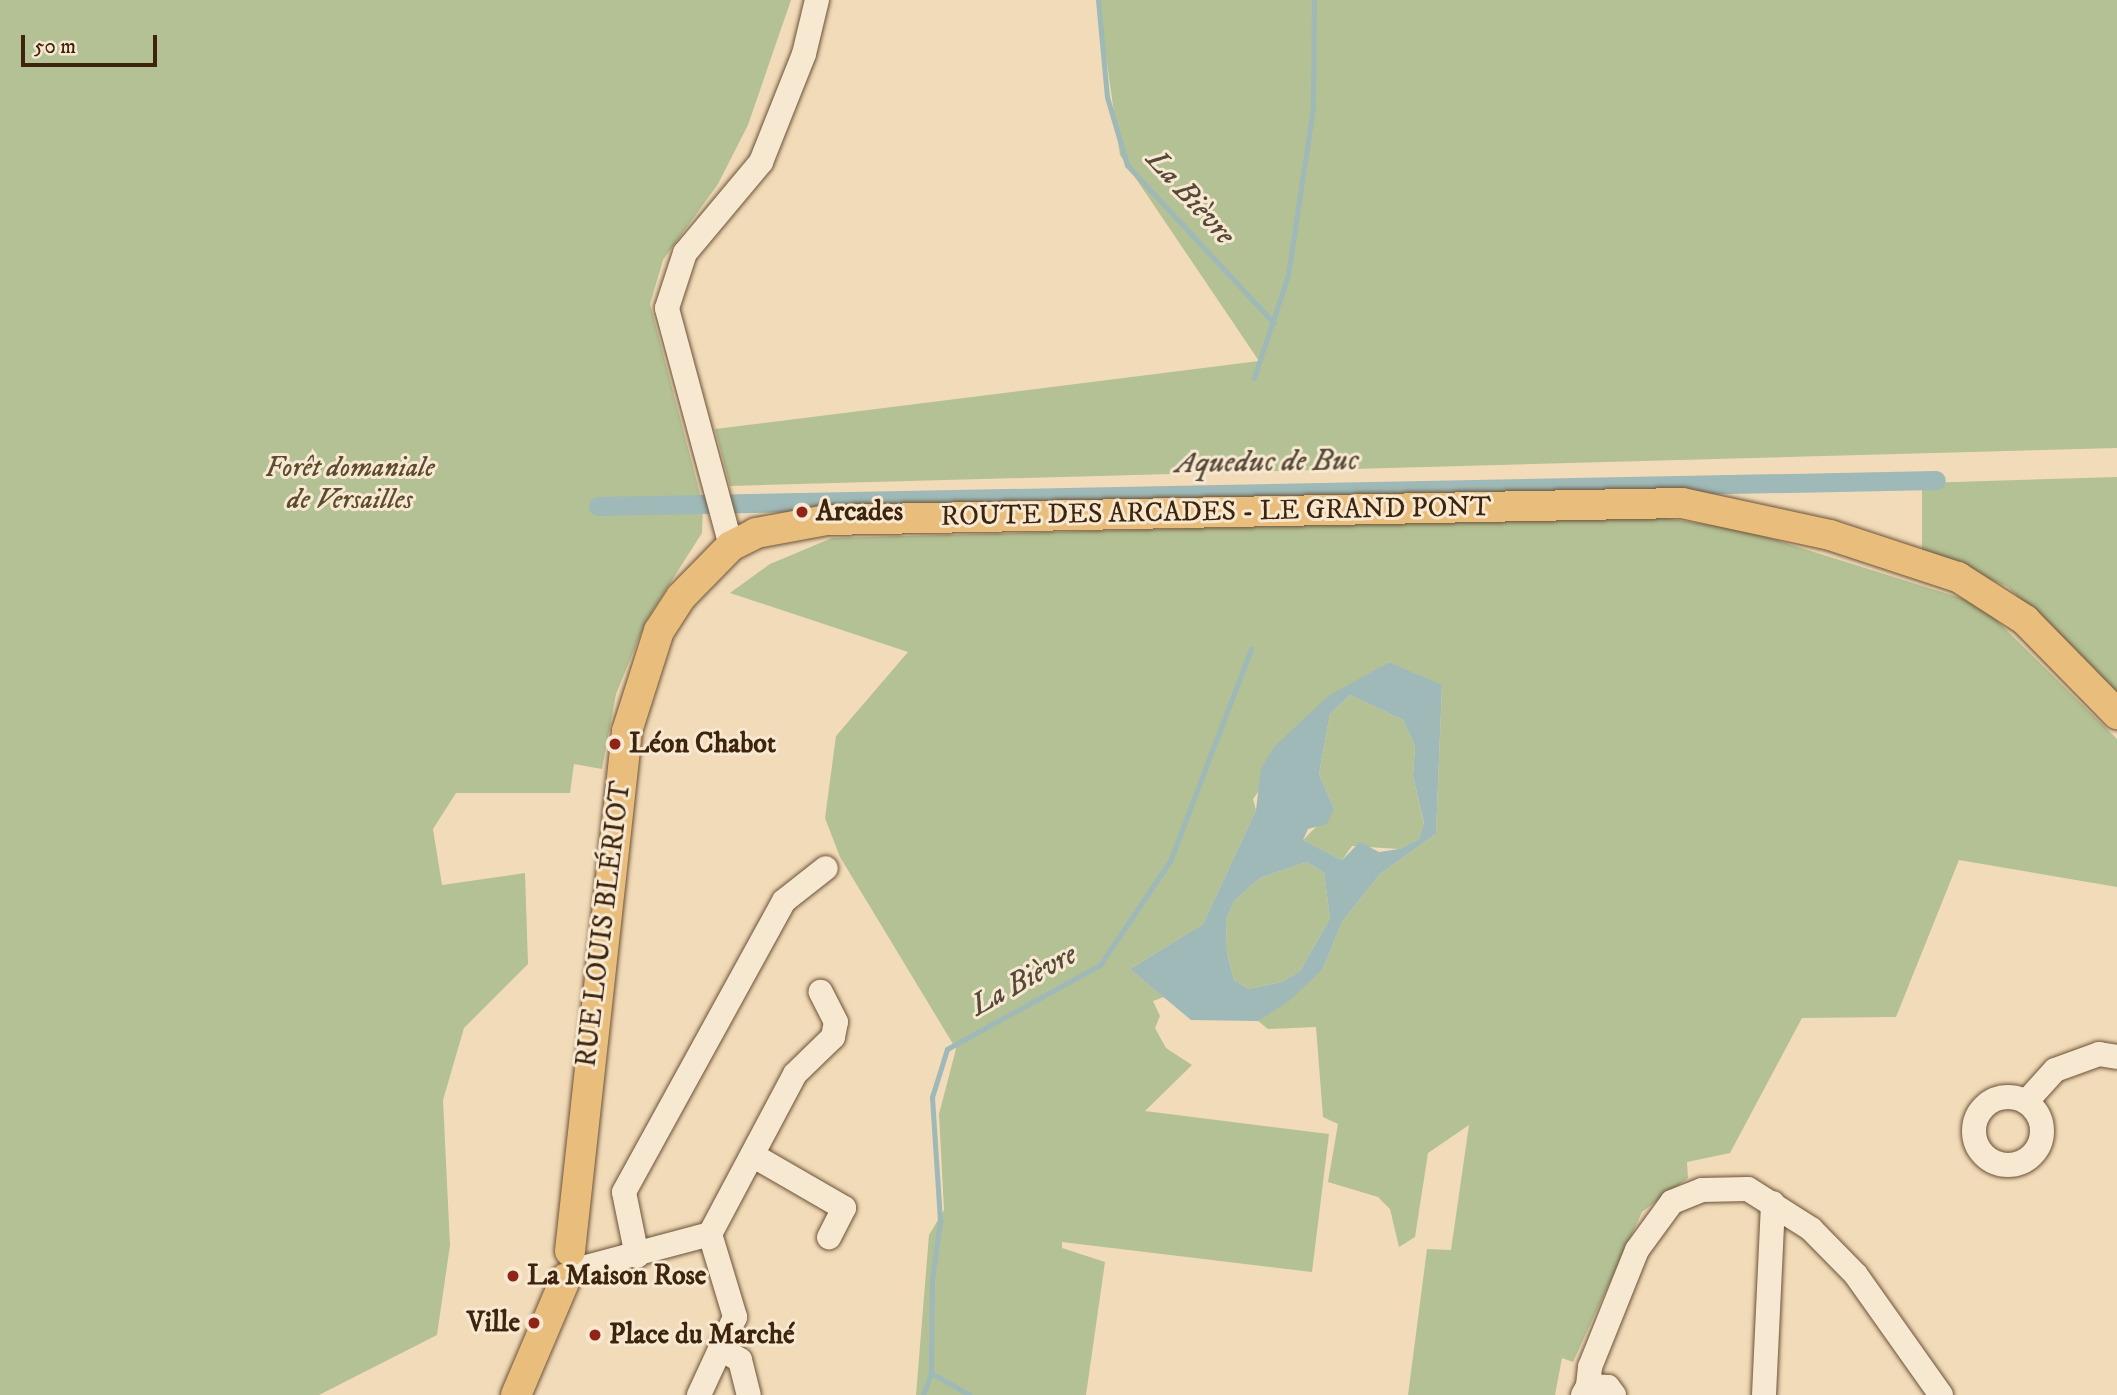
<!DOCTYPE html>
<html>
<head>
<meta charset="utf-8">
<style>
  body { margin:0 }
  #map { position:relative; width:2117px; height:1395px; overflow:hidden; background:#f2dbb8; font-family:"IM FELL DW Pica",serif }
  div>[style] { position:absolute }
  .green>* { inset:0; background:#b4c194 }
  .water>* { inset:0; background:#9eb9b7 }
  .stream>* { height:5px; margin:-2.5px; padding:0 2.5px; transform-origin:2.5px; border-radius:2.5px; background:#9eb9b7 }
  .canal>* { height:19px; margin:-9.5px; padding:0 9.5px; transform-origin:9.5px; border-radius:9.5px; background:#9eb9b7 }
  .roads { filter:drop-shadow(0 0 2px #6b5238) drop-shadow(0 0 2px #6b5238) }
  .minor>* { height:24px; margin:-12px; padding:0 12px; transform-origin:12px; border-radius:12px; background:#f7e8d1 }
  .minor>.ring { margin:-12px; padding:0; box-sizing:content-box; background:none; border:24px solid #f7e8d1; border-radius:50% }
  .major>* { height:30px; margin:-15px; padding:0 15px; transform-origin:15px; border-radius:15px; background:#e9be7c }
  .dots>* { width:19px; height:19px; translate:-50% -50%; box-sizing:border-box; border:4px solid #f7e8d1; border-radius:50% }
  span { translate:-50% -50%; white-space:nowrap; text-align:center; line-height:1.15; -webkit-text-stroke:6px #f7e8d1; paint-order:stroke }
  .park-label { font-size:28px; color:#5c4b2f; font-style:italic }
  .poi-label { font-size:28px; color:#3e240d; font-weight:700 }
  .left { translate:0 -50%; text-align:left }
  .right { translate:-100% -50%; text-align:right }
  .street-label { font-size:28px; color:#3e240d }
  .water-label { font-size:30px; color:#564938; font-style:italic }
  .scale { position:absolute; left:21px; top:35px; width:136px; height:32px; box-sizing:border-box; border:4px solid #3e240d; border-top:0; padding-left:9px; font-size:21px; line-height:24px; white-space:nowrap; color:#3e240d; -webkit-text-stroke:5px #f7e8d1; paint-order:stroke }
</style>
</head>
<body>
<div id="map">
  <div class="green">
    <i style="clip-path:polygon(0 0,791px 0,748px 125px,718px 184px,663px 260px,650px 304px,703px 505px,702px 533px,646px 621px,616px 694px,602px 769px,574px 764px,570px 793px,456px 793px,433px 829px,442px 885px,525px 873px,528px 964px,464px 1028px,443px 1100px,450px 1245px,437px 1335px,319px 1395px,0 1395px)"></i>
    <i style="clip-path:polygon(1098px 0,2117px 0,2117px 448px,730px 486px,715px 429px,1259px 361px,1120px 155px)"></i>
    <i style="clip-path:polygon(2117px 477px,2117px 694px,2008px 587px,1922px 550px,1922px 483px)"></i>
    <i style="clip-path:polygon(1651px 516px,1744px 530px,1980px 604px,2117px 739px,2117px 887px,1959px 860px,1896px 1017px,1802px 1018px,1730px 1153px,1687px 1162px,1688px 1178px,1642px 1212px,1573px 1362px,1562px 1358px,1555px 1395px,1408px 1395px,1427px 1249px,1451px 1250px,1469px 1125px,1428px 1153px,1415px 1237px,1399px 1247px,1390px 1209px,1378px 1197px,1328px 1182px,1338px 1124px,1323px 1117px,1316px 1027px,1268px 1029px,1258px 1021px,1323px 969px,1342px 922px,1380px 874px,1436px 834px,1442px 686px,1389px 662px,1328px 697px,1253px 799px,1256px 810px,1203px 924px,1130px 969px,1164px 997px,1153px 1001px,1160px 1016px,1155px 1028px,1166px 1048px,1192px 1065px,1145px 1111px,1329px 1134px,1312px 1272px,1062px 1242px,1062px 1248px,1105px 1262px,1086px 1395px,916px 1395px,929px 1235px,944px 1210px,939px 1114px,956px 1049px,840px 857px,825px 818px,836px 736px,908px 652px,730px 593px,770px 564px,832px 538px)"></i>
    <i style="clip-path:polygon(1350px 695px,1403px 720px,1415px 746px,1413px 776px,1424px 824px,1419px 839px,1399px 849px,1352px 846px,1342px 860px,1303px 840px,1334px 809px,1319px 774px,1330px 714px)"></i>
    <i style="clip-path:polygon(1307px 862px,1324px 873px,1330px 918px,1300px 971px,1282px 982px,1248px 989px,1234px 980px,1227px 953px,1226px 920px,1234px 901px,1260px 878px)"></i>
  </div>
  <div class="water">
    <i style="clip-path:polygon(evenodd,1389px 662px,1442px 685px,1436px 834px,1380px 874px,1342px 922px,1323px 969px,1289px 1001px,1258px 1021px,1191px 1020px,1130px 969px,1203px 924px,1256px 810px,1261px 768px,1275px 746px,1328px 696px,1389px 662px,1350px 695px,1403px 720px,1415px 746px,1413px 776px,1424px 823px,1419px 839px,1399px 849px,1379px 852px,1360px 842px,1342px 860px,1303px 840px,1308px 829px,1327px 824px,1334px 809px,1319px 774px,1330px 714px,1350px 695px,1389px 662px,1307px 862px,1324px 873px,1330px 918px,1300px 971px,1282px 982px,1248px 989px,1234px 980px,1227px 953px,1226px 920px,1234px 901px,1260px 878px,1307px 862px)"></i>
  </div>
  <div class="stream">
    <i style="left:1098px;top:0;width:97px;rotate:84.7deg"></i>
    <i style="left:1107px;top:97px;width:71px;rotate:73.6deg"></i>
    <i style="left:1127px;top:165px;width:216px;rotate:47.1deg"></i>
    <i style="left:1254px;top:378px;width:108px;rotate:-71.7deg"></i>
    <i style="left:1288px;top:275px;width:170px;rotate:-81.5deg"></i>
    <i style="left:1313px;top:107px;width:107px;rotate:-89.5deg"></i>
    <i style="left:923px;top:1395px;width:23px;rotate:-70deg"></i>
    <i style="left:970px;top:1395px;width:45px;rotate:-150.6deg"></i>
    <i style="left:931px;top:1373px;width:94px;rotate:-89.4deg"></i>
    <i style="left:932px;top:1279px;width:59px;rotate:-82.1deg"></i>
    <i style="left:940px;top:1221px;width:124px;rotate:-93.7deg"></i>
    <i style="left:932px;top:1097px;width:50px;rotate:-72.6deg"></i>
    <i style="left:947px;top:1049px;width:175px;rotate:-28.8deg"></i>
    <i style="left:1100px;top:965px;width:125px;rotate:-56.1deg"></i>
    <i style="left:1170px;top:861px;width:227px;rotate:-69.1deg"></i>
  </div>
  <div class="canal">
    <i style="left:598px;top:506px;width:1338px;rotate:-1.11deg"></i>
  </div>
  <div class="roads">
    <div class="minor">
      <i style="left:731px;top:546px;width:246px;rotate:-105.1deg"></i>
      <i style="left:667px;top:308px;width:58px;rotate:-71.9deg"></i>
      <i style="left:685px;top:253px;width:119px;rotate:-50.1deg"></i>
      <i style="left:761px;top:162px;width:116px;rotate:-68.3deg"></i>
      <i style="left:804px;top:54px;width:56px;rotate:-76.5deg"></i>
      <i class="ring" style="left:1974px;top:1097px;width:44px;height:44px"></i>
      <i style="left:2026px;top:1102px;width:43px;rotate:-47.8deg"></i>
      <i style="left:2055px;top:1070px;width:47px;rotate:-20deg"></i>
      <i style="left:2099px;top:1054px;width:18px;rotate:9deg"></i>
      <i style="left:754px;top:1156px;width:104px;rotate:30deg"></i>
      <i style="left:844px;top:1208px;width:33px;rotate:117deg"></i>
      <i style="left:710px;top:1234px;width:181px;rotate:-62deg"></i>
      <i style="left:795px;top:1074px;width:53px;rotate:-44.2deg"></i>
      <i style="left:833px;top:1037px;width:15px;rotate:-79deg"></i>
      <i style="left:836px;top:1022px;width:34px;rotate:-117deg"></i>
      <i style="left:637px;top:1256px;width:65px;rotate:-101.5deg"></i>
      <i style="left:624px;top:1192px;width:332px;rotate:-61.2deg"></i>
      <i style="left:784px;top:901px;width:53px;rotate:-38.2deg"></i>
      <i style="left:586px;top:1267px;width:128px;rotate:-14.9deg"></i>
      <i style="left:710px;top:1234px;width:87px;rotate:73.2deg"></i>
      <i style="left:735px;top:1317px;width:86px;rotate:114.8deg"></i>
      <i style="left:721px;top:1349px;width:22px;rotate:30deg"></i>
      <i style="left:740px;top:1360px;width:36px;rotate:76deg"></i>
      <i style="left:1588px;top:1386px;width:19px;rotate:-84deg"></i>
      <i style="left:1590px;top:1367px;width:126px;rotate:-68.1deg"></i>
      <i style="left:1637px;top:1250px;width:59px;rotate:-53.9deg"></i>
      <i style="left:1672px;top:1202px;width:32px;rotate:-22deg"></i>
      <i style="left:1702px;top:1190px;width:46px;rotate:-1.2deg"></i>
      <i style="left:1748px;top:1189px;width:75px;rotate:32.4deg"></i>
      <i style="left:1811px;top:1229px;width:64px;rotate:45.6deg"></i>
      <i style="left:1856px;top:1275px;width:147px;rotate:54.7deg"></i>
      <i style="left:1583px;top:1395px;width:10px;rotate:-61deg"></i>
      <i style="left:1588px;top:1386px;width:20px;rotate:3deg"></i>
      <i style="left:1608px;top:1387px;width:10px;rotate:53deg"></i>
      <i style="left:1764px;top:1395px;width:192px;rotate:-87.3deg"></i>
    </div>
    <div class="major">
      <i style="left:570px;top:1251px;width:523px;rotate:-83.74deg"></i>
      <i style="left:627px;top:731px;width:105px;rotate:-72.3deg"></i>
      <i style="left:659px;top:631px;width:40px;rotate:-57.1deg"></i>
      <i style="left:681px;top:597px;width:71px;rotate:-45.6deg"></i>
      <i style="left:731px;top:546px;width:28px;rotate:-27deg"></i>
      <i style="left:756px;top:533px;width:72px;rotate:-10.4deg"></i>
      <i style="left:827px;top:520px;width:855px;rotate:-1.14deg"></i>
      <i style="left:1682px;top:503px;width:151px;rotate:12.2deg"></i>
      <i style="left:1830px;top:535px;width:135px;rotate:18.2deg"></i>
      <i style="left:1958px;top:577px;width:80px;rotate:32.7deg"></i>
      <i style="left:2025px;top:620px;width:132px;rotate:45.6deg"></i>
      <i style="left:516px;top:1395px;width:127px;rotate:-66.9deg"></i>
    </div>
  </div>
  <div class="dots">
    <i style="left:802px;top:512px;background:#8f2418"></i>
    <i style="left:615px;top:744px;background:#8f2418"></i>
    <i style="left:513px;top:1276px;background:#8f2418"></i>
    <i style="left:534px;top:1323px;background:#8f2418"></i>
    <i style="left:595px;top:1335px;background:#8f2418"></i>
  </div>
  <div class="park-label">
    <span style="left:350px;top:484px">Forêt domaniale<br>de Versailles</span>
  </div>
  <div class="poi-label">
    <span class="left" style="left:816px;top:512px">Arcades</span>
    <span class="left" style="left:629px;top:744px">Léon Chabot</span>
    <span class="left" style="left:527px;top:1276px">La Maison Rose</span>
    <span class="right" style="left:520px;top:1323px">Ville</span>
    <span class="left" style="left:609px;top:1335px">Place du Marché</span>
  </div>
  <div class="street-label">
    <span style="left:1216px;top:512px;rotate:-1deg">ROUTE DES ARCADES - LE GRAND PONT</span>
    <span style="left:604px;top:924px;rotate:-83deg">RUE LOUIS BLÉRIOT</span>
  </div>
  <div class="water-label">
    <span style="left:1190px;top:198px;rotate:48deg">La Bièvre</span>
    <span style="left:1267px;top:463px;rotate:-1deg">Aqueduc de Buc</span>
    <span style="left:1024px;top:981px;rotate:-29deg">La Bièvre</span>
  </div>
  <div class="scale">50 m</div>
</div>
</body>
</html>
